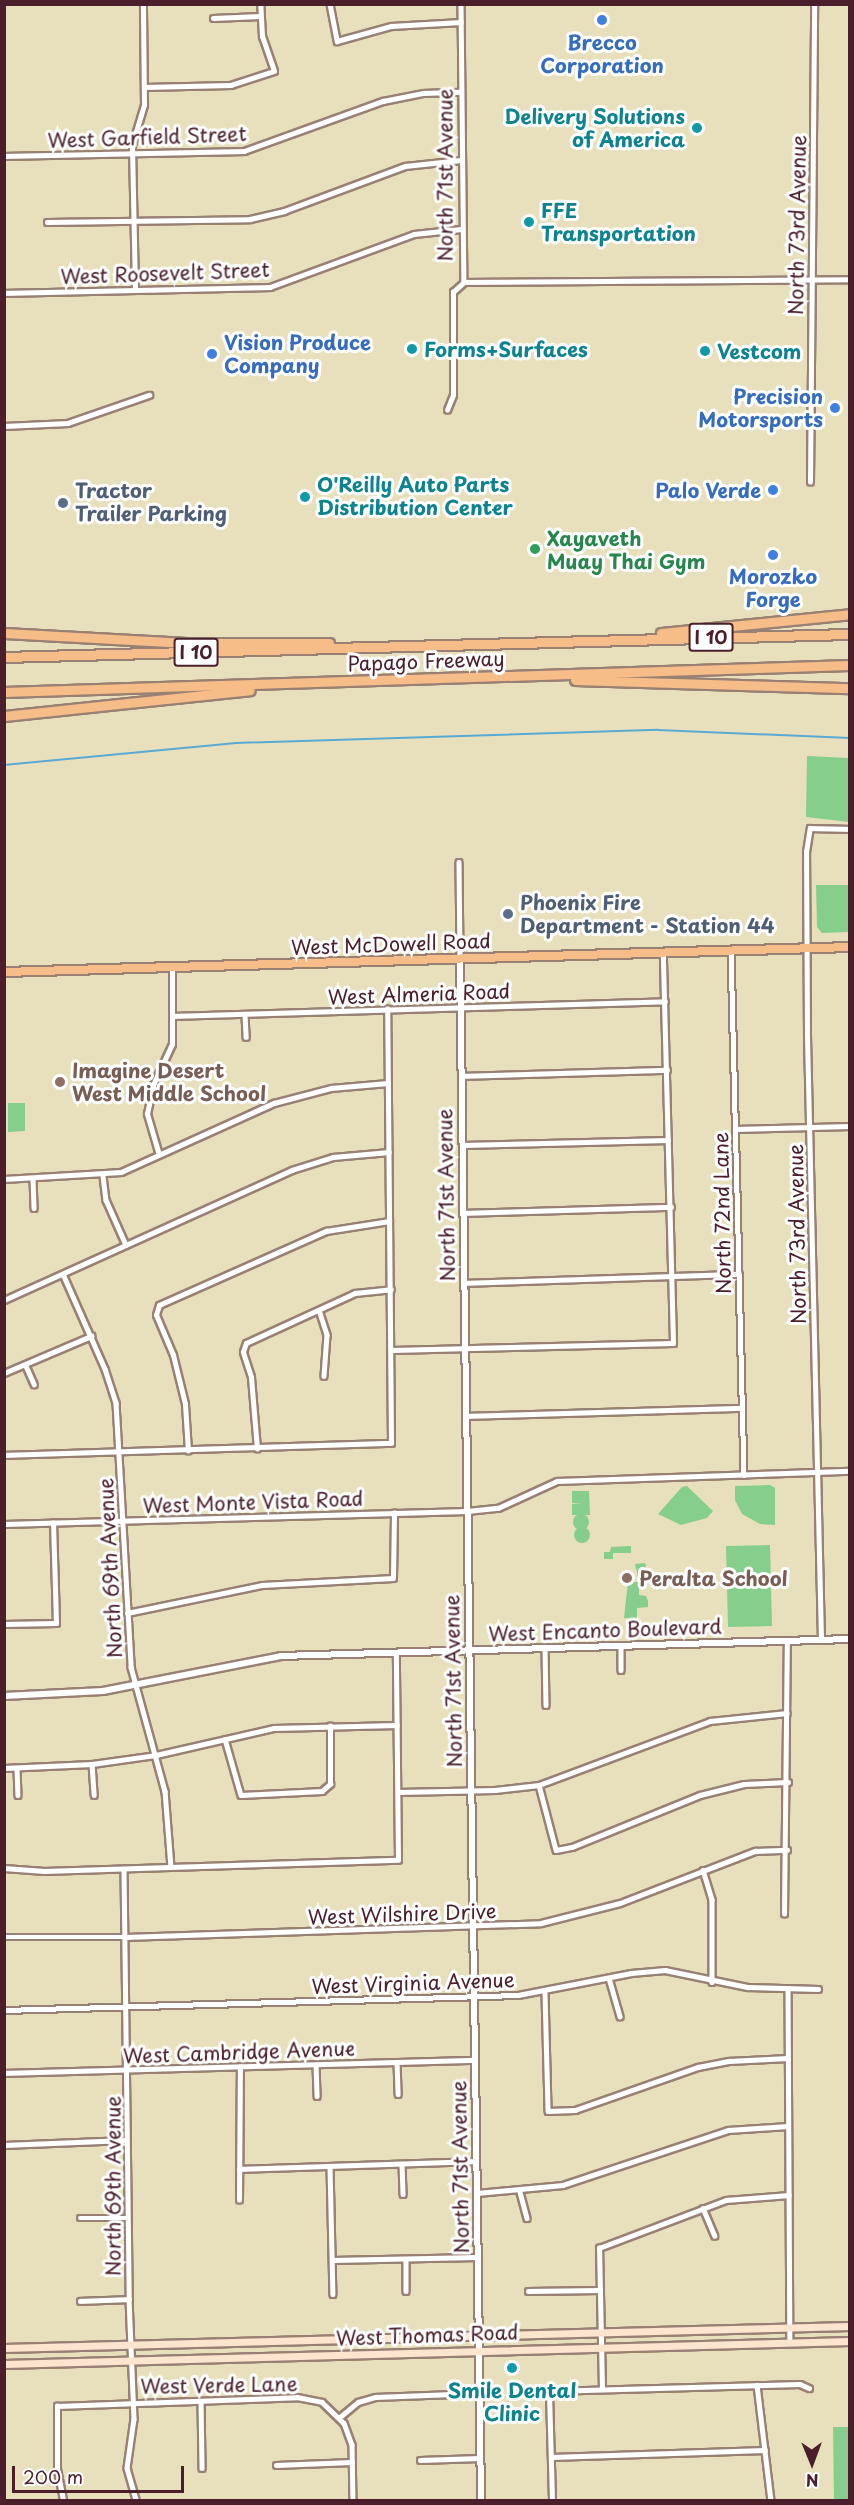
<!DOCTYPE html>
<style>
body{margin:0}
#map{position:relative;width:854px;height:2505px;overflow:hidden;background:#e8e0bc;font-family:"Playpen Sans",sans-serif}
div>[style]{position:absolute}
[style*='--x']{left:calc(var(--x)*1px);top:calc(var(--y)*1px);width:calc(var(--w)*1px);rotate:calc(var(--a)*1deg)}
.green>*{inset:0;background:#85ce8b}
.round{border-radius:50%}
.stream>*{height:1.5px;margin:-0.75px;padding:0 0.75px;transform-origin:0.75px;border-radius:0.75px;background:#58aad3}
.roads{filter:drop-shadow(2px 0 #998074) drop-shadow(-2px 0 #998074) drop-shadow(0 2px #998074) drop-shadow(0 -2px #998074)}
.minor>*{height:4.5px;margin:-2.25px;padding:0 2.25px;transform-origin:2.25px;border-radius:2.25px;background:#fff}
.tertiary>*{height:6px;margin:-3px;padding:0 3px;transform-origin:3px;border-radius:3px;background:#fff}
.secondary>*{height:7px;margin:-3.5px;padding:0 3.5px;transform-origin:3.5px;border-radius:3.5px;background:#fce5cf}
.primary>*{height:8px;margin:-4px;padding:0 4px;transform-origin:4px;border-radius:4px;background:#f7bd88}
.motorway>*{height:9px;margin:-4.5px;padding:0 4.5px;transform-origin:4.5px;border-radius:4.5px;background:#f7bd88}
.dots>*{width:16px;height:16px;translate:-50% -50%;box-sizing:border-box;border:3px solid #fff;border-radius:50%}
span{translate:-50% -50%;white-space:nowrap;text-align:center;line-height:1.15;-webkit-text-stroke:6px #fff;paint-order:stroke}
.shield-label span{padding:2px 4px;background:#fff;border:2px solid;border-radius:4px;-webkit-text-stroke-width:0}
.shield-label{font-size:18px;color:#4a1f2b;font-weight:700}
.shop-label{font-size:20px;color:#366cbe;font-weight:700}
.left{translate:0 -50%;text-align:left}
.right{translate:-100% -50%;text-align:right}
.culture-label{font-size:20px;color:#0d838f;font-weight:700}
.street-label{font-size:20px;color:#4a1f2b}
.service-label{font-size:20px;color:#4e5e75;font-weight:700}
.leisure-label{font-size:20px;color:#27864d;font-weight:700}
.education-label{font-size:20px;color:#785e54;font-weight:700}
.frame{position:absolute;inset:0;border:6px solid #4a1f2b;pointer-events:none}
.north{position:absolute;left:782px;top:2433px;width:60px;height:60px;-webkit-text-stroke:4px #fff;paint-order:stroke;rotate:179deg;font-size:16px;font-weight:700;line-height:24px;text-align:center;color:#4a1f2b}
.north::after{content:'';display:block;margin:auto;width:21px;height:27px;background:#4a1f2b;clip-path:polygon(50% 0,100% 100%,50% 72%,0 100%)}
.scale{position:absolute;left:12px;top:2466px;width:172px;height:27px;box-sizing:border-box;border:3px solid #4a1f2b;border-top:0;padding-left:8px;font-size:18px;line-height:21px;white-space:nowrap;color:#4a1f2b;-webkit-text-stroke:4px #fff;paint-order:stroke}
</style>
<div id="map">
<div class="green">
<i style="clip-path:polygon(807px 756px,849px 758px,849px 822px,806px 817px)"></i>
<i style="clip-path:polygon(816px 885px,849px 885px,849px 932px,822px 933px,817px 927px)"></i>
<i style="clip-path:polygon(8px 1103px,25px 1103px,25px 1131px,8px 1132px)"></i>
<i style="clip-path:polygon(770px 1485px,775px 1488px,775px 1525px,760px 1524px,742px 1514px,735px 1500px,735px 1486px)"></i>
<i style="clip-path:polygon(687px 1486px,713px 1511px,707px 1518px,681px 1525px,658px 1514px,682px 1487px)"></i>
<i style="clip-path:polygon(572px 1491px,589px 1491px,590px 1515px,572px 1515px,572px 1504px,583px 1503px,572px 1503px)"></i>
<i class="round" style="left:573px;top:1514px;width:16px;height:16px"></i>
<i class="round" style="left:574px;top:1527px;width:16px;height:16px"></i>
<i style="clip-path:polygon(770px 1545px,772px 1626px,728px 1627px,726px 1546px)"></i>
<i style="clip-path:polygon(631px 1546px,631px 1553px,613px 1553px,613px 1559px,604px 1559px,604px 1552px,610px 1552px,611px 1547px)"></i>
<i style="clip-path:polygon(645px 1563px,649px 1580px,639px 1581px,635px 1564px)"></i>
<i style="clip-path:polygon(628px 1582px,639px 1582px,639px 1595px,646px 1596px,648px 1601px,648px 1607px,637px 1608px,637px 1619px,624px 1618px)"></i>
<i style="clip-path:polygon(833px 2427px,849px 2427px,849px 2500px,834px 2500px)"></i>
</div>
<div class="stream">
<i style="--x:4;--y:765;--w:233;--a:-5.4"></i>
<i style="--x:236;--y:743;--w:422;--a:-1.8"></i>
<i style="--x:658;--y:730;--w:192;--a:2.4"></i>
</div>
<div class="roads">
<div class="minor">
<i style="--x:330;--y:4;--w:38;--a:79"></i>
<i style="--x:337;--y:41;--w:56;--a:-15.5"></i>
<i style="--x:391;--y:26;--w:70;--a:-3.3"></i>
<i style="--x:461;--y:4;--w:278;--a:89.4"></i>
<i style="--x:213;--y:18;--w:47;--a:-2.4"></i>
<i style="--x:144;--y:87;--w:87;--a:-1.3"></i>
<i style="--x:231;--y:85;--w:45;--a:-18"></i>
<i style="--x:274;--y:71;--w:36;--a:-109"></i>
<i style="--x:262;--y:37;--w:33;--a:-93"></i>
<i style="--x:4;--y:156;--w:240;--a:-1.2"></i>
<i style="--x:244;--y:151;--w:148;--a:-19.8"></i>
<i style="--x:383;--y:101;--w:41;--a:-11.3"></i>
<i style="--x:423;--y:93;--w:38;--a:-2"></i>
<i style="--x:47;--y:222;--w:203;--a:-0.8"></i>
<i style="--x:250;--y:219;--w:35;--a:-13"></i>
<i style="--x:284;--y:211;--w:129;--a:-20.4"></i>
<i style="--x:405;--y:166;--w:56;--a:-6.1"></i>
<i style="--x:464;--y:282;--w:386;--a:-0.4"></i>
<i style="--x:135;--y:290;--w:145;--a:-91.2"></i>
<i style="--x:132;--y:145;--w:42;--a:-73.3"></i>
<i style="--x:144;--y:105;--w:101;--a:-90.6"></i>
<i style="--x:4;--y:293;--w:266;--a:-1.3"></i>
<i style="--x:270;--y:287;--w:153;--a:-20.2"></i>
<i style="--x:414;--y:234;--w:47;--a:-6.1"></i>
<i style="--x:447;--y:410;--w:16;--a:-68"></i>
<i style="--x:453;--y:395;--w:103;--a:-90"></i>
<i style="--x:453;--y:292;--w:15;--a:-42"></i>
<i style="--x:4;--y:426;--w:64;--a:-2.7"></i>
<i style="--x:68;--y:423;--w:86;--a:-19.1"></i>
<i style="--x:810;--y:482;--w:478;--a:-89.5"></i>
<i style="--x:459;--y:862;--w:96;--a:89.4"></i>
<i style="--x:731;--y:950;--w:525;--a:88.58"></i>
<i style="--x:245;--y:1015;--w:22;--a:87"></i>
<i style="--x:173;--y:1016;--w:492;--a:-1.7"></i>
<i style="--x:461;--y:1076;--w:206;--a:-1.7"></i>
<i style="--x:735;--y:1129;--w:115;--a:-1.5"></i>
<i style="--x:462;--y:1145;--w:206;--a:-1.4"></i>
<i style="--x:159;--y:1155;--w:43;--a:-106.3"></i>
<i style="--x:147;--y:1114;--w:30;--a:-78"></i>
<i style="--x:153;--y:1085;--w:45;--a:-65.1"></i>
<i style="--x:172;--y:1044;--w:78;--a:-90"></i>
<i style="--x:103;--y:1176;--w:24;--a:83"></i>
<i style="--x:106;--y:1200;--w:49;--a:66"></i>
<i style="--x:33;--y:1178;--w:30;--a:88"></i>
<i style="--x:4;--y:1179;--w:117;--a:-3.4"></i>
<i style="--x:121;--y:1172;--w:168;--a:-24.3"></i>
<i style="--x:274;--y:1103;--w:59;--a:-14.7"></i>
<i style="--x:331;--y:1088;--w:57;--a:-5"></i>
<i style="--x:463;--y:1213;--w:208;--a:-1.7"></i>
<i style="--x:63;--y:1274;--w:104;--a:66.1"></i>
<i style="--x:105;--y:1369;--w:36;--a:72"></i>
<i style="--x:116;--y:1403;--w:264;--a:86.7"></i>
<i style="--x:131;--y:1667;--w:129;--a:74.7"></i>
<i style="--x:165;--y:1791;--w:76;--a:85.5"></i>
<i style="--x:464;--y:1283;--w:275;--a:-1.9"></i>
<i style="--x:4;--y:1300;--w:316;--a:-24.3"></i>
<i style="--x:292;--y:1170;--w:43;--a:-17.6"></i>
<i style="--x:333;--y:1157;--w:56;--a:-5.1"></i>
<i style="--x:319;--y:1310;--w:26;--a:72"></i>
<i style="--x:327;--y:1335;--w:41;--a:94.2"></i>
<i style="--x:392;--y:1350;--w:281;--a:-1.4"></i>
<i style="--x:673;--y:1343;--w:391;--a:-91.5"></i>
<i style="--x:26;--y:1366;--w:20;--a:66"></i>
<i style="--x:4;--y:1373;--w:95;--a:-23"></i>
<i style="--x:466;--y:1416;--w:276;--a:-1.7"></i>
<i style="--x:257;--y:1449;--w:72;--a:-94.8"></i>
<i style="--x:251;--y:1377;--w:26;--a:-108"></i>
<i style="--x:243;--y:1352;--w:9;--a:-72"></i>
<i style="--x:246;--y:1343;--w:120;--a:-24.6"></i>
<i style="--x:355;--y:1293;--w:36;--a:-6"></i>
<i style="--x:188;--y:1451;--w:47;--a:-93.7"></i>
<i style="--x:185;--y:1404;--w:50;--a:-103.8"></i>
<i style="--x:173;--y:1355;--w:43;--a:-113"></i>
<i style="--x:156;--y:1315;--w:10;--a:-73"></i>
<i style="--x:159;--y:1305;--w:183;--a:-23.9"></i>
<i style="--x:326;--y:1231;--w:64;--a:-9"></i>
<i style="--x:4;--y:1455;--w:387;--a:-1.8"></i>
<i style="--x:391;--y:1443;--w:434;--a:-90.5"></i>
<i style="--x:4;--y:1524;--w:463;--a:-1.6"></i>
<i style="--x:467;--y:1511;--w:31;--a:-6"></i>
<i style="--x:498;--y:1508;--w:65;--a:-24.6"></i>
<i style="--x:557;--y:1481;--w:293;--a:-2"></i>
<i style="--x:127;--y:1613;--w:138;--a:-11.7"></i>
<i style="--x:262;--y:1585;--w:131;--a:-3.1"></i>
<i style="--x:393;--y:1578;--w:65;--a:-89.1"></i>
<i style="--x:4;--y:1624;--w:52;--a:-1.1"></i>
<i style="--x:56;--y:1623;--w:100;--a:-91.7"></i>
<i style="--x:821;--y:1640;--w:605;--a:-91.33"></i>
<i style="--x:807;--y:1035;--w:183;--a:-90.3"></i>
<i style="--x:806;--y:852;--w:24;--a:-81"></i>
<i style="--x:810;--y:828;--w:40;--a:1.4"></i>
<i style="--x:621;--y:1646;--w:24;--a:90"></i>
<i style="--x:545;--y:1648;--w:57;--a:89"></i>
<i style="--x:225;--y:1739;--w:58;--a:74.1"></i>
<i style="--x:241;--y:1795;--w:81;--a:-2.8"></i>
<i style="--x:322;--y:1791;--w:11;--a:-41"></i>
<i style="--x:330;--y:1784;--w:58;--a:-90"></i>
<i style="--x:92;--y:1764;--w:31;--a:86"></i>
<i style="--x:4;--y:1768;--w:88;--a:-2.6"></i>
<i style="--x:92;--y:1764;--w:65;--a:-8"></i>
<i style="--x:156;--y:1755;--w:121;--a:-12.9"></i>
<i style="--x:274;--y:1728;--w:123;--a:-1.4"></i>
<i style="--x:17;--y:1768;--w:27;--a:88"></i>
<i style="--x:539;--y:1785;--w:67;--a:75.3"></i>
<i style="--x:556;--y:1850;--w:16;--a:-11"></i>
<i style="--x:572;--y:1847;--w:138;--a:-22.1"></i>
<i style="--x:700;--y:1795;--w:45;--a:-14"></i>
<i style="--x:744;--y:1784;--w:44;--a:-2.6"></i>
<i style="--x:398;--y:1792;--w:97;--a:-1.2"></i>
<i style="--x:495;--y:1790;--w:44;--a:-6.5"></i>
<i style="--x:539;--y:1785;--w:183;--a:-20.5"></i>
<i style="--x:710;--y:1721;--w:77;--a:-5.9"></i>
<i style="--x:4;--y:1868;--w:40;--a:4.3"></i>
<i style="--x:44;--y:1871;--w:354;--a:-1.8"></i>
<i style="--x:398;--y:1860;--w:207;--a:-90.6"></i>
<i style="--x:124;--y:1869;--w:430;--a:89.3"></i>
<i style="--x:129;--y:2299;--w:120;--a:87.6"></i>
<i style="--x:134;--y:2419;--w:49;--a:98.1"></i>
<i style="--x:127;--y:2468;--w:33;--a:74"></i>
<i style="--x:703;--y:1870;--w:31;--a:73"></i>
<i style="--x:712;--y:1900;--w:82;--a:90"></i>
<i style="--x:784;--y:1914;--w:273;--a:-89.4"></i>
<i style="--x:4;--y:1937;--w:121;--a:0"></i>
<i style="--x:125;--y:1937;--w:416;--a:-1.9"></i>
<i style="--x:541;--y:1923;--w:81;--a:-14.2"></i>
<i style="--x:620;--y:1903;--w:145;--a:-21.1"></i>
<i style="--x:755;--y:1851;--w:32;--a:-2"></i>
<i style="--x:609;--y:1978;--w:40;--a:74"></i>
<i style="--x:788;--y:1988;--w:354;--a:89.7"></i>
<i style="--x:545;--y:1993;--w:118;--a:88.5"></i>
<i style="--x:548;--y:2111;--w:27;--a:-2"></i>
<i style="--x:575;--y:2110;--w:130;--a:-19.3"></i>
<i style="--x:698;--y:2067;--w:32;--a:-11"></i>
<i style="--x:729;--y:2061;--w:59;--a:-2.9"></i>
<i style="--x:4;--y:2010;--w:514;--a:-1.67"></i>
<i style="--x:518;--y:1995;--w:115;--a:-11"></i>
<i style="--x:631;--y:1973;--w:34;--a:-5"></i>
<i style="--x:665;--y:1970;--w:85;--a:11.6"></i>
<i style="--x:748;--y:1987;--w:70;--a:1.6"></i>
<i style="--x:397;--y:2062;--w:32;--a:88"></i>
<i style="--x:316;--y:2065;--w:31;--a:88"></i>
<i style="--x:4;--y:2073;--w:471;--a:-1.6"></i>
<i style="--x:4;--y:2145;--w:122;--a:-2.3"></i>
<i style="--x:402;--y:2164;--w:30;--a:88"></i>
<i style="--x:330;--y:2166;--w:128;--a:88.7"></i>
<i style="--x:239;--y:2169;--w:237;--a:-1.9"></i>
<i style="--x:520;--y:2192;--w:27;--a:75"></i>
<i style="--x:477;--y:2193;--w:86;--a:-5.3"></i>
<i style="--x:563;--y:2185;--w:174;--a:-18.4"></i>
<i style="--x:728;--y:2130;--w:60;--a:-3.8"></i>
<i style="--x:239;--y:2200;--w:133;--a:-89.6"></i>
<i style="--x:703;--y:2208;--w:30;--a:67"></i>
<i style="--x:80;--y:2218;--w:47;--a:0"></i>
<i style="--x:406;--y:2259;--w:32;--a:90"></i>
<i style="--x:332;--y:2260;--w:145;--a:-1.2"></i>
<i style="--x:528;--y:2291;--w:72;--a:-0.8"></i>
<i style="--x:80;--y:2301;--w:49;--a:-2.3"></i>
<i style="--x:757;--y:2385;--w:116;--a:83.1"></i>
<i style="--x:602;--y:2389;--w:141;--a:-91.2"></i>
<i style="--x:599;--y:2248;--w:136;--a:-20.7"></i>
<i style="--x:726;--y:2200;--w:63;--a:-4.5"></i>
<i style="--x:201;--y:2401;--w:67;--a:89.1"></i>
<i style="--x:340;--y:2417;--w:23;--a:-40"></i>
<i style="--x:358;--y:2402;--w:18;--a:-16"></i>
<i style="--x:375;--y:2397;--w:104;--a:-2.2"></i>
<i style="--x:551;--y:2457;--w:214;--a:-1.9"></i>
<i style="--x:420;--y:2460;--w:60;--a:-1.9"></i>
<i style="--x:276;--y:2465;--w:76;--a:-2.3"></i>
<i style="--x:63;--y:2500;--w:32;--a:-101"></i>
<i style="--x:57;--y:2469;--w:63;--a:-90"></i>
<i style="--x:57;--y:2406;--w:240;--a:-2.1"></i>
<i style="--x:297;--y:2397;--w:25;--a:11"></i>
<i style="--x:322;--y:2402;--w:30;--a:44"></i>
<i style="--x:344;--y:2423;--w:23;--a:70"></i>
<i style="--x:352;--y:2445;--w:55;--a:89"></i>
<i style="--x:552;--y:2500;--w:109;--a:-91.6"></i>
<i style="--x:549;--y:2391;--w:251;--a:-1.6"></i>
<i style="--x:800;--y:2384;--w:10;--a:24"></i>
</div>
<div class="tertiary">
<i style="--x:460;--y:958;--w:1542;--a:89.22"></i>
<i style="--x:4;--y:1696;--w:99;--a:-2.9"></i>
<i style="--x:103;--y:1691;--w:181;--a:-11.1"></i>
<i style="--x:281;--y:1656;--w:569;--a:-1.71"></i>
</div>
<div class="secondary">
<i style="--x:4;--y:2348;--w:846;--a:-1.49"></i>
<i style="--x:4;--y:2364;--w:846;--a:-1.56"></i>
</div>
<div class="primary">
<i style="--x:4;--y:972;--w:846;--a:-1.69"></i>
</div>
<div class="motorway">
<i style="--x:4;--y:633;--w:183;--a:3.1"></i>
<i style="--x:187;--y:643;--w:142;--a:0"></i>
<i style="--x:661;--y:633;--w:190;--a:-5.7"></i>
<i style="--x:4;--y:657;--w:846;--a:-1.56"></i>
<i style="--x:575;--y:680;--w:275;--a:1.7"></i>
<i style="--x:4;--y:692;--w:846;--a:-1.83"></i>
<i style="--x:4;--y:716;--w:247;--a:-6"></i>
</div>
</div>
<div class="dots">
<i style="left:602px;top:20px;background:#3f7fe0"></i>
<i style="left:697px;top:128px;background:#0f9aa8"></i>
<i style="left:529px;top:222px;background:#0f9aa8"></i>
<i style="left:412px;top:349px;background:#0f9aa8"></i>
<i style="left:705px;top:351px;background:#0f9aa8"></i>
<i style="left:212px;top:354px;background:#3f7fe0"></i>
<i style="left:835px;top:408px;background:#3f7fe0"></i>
<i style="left:773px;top:490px;background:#3f7fe0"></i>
<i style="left:305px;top:497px;background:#0f9aa8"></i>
<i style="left:63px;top:503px;background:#5c6f8a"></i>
<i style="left:535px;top:549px;background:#2e9e5b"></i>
<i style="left:773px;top:555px;background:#3f7fe0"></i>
<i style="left:508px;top:914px;background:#5c6f8a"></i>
<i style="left:60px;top:1082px;background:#8d6e63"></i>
<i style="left:627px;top:1578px;background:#8d6e63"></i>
<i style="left:512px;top:2368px;background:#0f9aa8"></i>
</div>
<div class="shield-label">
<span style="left:711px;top:637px">I 10</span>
<span style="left:196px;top:652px">I 10</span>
</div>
<div class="shop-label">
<span style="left:602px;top:54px">Brecco<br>Corporation</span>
<span class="left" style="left:224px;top:354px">Vision Produce<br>Company</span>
<span class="right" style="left:823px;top:408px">Precision<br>Motorsports</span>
<span class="right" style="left:761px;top:490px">Palo Verde</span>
<span style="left:773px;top:588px">Morozko<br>Forge</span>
</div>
<div class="culture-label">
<span class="right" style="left:685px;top:128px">Delivery Solutions<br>of America</span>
<span class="left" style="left:541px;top:222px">FFE<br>Transportation</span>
<span class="left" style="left:424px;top:349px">Forms+Surfaces</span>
<span class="left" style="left:717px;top:351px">Vestcom</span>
<span class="left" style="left:317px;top:496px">O'Reilly Auto Parts<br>Distribution Center</span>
<span style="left:512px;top:2402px">Smile Dental<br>Clinic</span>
</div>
<div class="street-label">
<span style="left:147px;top:137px;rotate:-2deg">West Garfield Street</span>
<span style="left:445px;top:175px;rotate:-90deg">North 71st Avenue</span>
<span style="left:797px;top:225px;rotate:-89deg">North 73rd Avenue</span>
<span style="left:165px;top:273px;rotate:-2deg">West Roosevelt Street</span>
<span style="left:426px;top:661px;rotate:-2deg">Papago Freeway</span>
<span style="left:391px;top:944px;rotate:-2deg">West McDowell Road</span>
<span style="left:419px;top:994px;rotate:-2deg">West Almeria Road</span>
<span style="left:446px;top:1195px;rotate:-91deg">North 71st Avenue</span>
<span style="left:722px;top:1213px;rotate:-91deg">North 72nd Lane</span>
<span style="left:797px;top:1234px;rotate:-91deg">North 73rd Avenue</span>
<span style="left:253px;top:1502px;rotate:-2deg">West Monte Vista Road</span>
<span style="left:110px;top:1568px;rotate:-93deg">North 69th Avenue</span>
<span style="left:605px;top:1630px;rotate:-2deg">West Encanto Boulevard</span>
<span style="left:453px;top:1681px;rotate:-91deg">North 71st Avenue</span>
<span style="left:402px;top:1914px;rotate:-2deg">West Wilshire Drive</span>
<span style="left:413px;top:1983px;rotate:-2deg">West Virginia Avenue</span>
<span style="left:239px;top:2052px;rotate:-2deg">West Cambridge Avenue</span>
<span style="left:460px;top:2167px;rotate:-91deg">North 71st Avenue</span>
<span style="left:113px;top:2186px;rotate:-90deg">North 69th Avenue</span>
<span style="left:427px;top:2335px;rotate:-2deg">West Thomas Road</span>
<span style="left:219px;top:2385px;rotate:-1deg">West Verde Lane</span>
</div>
<div class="service-label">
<span class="left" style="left:75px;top:502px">Tractor<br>Trailer Parking</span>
<span class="left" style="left:520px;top:914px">Phoenix Fire<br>Department - Station 44</span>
</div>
<div class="leisure-label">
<span class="left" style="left:547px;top:550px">Xayaveth<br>Muay Thai Gym</span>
</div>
<div class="education-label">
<span class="left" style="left:72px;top:1082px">Imagine Desert<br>West Middle School</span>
<span class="left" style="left:639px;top:1578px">Peralta School</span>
</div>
<div class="frame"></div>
<div class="north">N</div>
<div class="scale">200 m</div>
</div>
